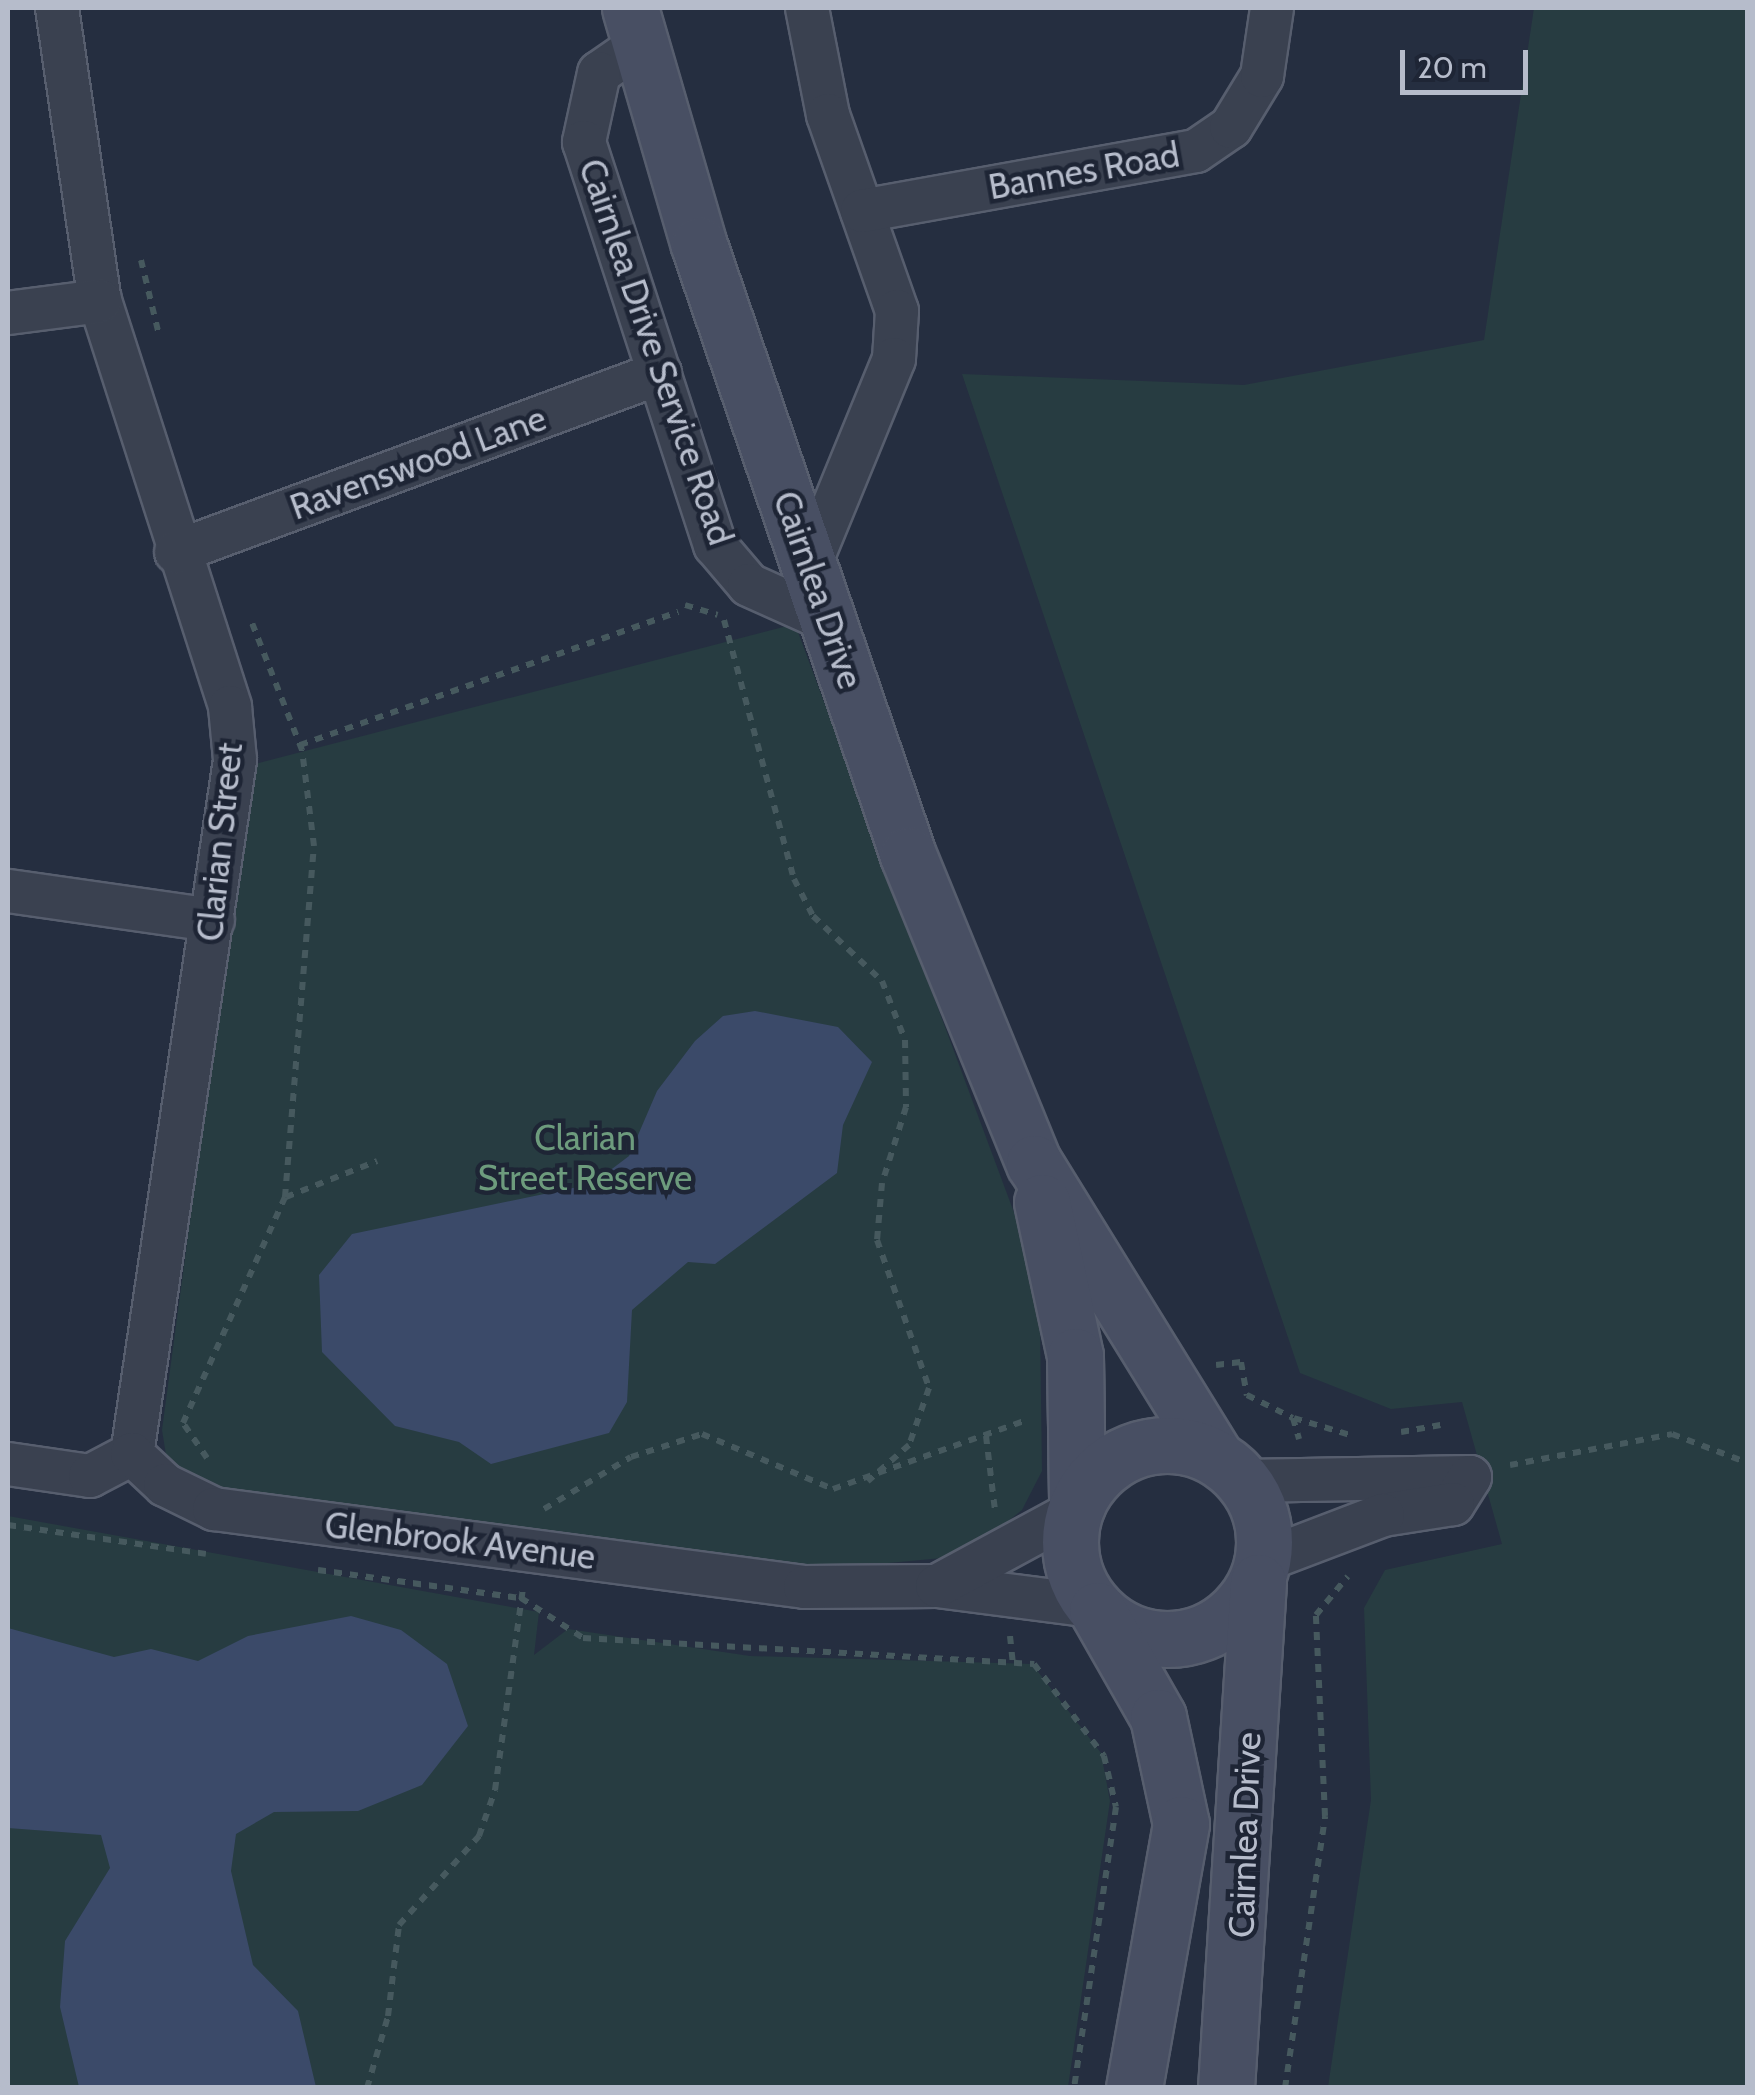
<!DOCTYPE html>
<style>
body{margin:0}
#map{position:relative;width:1755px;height:2095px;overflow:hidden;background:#252e40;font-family:Cabin,sans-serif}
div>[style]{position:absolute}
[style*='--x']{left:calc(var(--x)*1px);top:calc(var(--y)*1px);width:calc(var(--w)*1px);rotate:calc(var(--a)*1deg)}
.green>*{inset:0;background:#273c41}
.water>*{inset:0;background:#3b4a69}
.path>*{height:6px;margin-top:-3px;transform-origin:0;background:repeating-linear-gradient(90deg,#46595e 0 8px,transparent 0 16px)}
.roads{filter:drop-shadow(2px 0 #575e6e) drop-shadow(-2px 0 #575e6e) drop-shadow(0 2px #575e6e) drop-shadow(0 -2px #575e6e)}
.street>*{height:42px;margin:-21px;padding:0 21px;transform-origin:21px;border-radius:21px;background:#3a4150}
.secondary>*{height:55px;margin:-27.5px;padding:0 27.5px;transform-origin:27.5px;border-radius:27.5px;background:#484f63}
.secondary>.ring{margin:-27.5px;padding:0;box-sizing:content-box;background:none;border:55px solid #484f63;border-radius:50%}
span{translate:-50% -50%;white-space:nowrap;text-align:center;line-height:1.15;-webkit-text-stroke:9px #1e2535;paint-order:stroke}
.street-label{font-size:35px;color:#b6bccb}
.park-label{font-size:35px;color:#6d9b7d}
.frame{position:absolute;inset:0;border:10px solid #b6bccb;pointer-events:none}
.scale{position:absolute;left:1400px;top:50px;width:128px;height:45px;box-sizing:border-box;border:5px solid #b6bccb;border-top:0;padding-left:12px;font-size:30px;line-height:35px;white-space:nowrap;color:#b6bccb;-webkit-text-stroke:8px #1e2535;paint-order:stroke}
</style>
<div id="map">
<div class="green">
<i style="clip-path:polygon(1534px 8px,1747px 8px,1747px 2087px,1328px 2087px,1371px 1800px,1364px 1608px,1385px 1570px,1502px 1544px,1462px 1402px,1391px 1409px,1300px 1373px,962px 374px,1244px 385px,1484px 340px)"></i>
<i style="clip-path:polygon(795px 624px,1028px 1250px,1040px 1323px,1042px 1471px,1022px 1510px,964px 1556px,813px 1570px,223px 1491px,188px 1474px,166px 1455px,162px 1430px,251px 765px)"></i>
<i style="clip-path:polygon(8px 1516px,539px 1612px,534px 1655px,568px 1629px,750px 1656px,1032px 1664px,1101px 1753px,1110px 1801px,1068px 2087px,8px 2087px)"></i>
</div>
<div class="water">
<i style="clip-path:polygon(755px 1011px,838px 1027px,872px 1062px,843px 1125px,837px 1173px,715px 1264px,688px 1262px,632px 1310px,627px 1402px,609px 1433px,491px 1464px,459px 1442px,395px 1426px,322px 1352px,319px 1275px,352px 1234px,592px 1184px,629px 1156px,657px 1091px,695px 1041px,723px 1016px)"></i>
<i style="clip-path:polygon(351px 1616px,401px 1630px,447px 1664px,468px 1726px,422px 1785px,358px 1811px,274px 1812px,236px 1834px,231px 1871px,253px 1965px,298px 2011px,316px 2087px,79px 2087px,60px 2007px,65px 1941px,110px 1868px,101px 1835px,8px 1828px,8px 1628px,114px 1657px,151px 1649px,198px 1661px,248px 1636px)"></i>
</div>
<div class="path">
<i style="--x:141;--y:260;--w:77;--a:76.5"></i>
<i style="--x:685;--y:605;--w:34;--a:17"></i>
<i style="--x:724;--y:620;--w:268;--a:74.9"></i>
<i style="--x:794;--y:879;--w:42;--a:62.8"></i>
<i style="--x:813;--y:916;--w:95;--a:43.3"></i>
<i style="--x:882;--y:981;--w:63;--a:68.7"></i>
<i style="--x:905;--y:1040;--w:67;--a:89.1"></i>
<i style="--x:906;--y:1107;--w:80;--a:107.5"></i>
<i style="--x:882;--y:1183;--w:57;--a:95"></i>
<i style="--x:877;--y:1240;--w:157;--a:70.6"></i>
<i style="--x:929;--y:1388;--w:60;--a:109.3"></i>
<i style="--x:909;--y:1445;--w:55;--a:138.7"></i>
<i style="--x:300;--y:745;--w:401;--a:-19.4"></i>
<i style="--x:286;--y:1197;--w:98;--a:-21.6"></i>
<i style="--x:1216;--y:1365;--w:25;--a:-7"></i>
<i style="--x:1241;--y:1362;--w:34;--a:80"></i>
<i style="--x:1247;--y:1395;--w:51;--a:26.6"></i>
<i style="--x:1293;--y:1418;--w:22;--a:74"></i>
<i style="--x:1294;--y:1418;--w:59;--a:16.9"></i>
<i style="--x:1401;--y:1432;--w:40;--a:-10"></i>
<i style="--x:986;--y:1436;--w:75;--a:83.1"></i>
<i style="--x:207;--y:1458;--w:42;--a:-124.4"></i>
<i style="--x:183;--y:1423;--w:248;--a:-65.7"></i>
<i style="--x:285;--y:1197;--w:352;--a:-85.3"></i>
<i style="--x:314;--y:846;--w:97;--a:-97.1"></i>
<i style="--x:302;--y:750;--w:136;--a:-111.5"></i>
<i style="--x:1510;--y:1465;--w:165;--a:-10.8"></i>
<i style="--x:1672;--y:1434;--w:81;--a:20.9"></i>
<i style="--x:544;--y:1509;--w:101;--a:-30.9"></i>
<i style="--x:631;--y:1457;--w:75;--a:-17.9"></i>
<i style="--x:702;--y:1434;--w:142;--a:22.8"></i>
<i style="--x:833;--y:1489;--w:206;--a:-19.6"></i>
<i style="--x:8;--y:1525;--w:200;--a:8.3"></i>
<i style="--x:318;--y:1570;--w:205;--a:7.9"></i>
<i style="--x:521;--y:1598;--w:74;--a:32.8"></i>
<i style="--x:583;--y:1638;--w:452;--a:3.3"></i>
<i style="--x:1034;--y:1664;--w:116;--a:52.7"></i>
<i style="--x:1104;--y:1756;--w:52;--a:76.8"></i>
<i style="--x:1116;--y:1807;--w:284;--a:98.5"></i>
<i style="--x:1010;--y:1636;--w:29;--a:84"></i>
<i style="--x:367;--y:2088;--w:75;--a:-73.7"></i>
<i style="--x:388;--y:2016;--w:92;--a:-83.1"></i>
<i style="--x:399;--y:1925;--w:120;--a:-48"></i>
<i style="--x:479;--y:1836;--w:49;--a:-70.8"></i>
<i style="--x:495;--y:1790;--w:204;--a:-82.1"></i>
<i style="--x:1285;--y:2088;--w:275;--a:-81.6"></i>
<i style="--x:1325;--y:1816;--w:201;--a:-92.6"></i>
<i style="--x:1316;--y:1615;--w:50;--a:-50.6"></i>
</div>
<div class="roads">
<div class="street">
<i style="--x:57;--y:8;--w:296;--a:81.7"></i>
<i style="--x:100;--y:301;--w:426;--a:72.2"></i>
<i style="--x:230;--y:707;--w:53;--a:84.6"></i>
<i style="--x:235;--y:760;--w:702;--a:98.44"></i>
<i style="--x:807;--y:8;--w:109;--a:78.9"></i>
<i style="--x:828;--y:115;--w:208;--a:70.6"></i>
<i style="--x:897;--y:311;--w:48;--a:93.6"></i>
<i style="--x:894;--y:359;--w:222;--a:112.3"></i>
<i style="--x:638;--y:46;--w:47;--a:145.3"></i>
<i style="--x:599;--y:73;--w:71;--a:102.3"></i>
<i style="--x:584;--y:142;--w:424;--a:72"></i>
<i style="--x:715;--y:545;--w:52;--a:49.6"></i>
<i style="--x:749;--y:585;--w:88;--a:24.2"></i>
<i style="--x:862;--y:211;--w:339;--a:-10.2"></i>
<i style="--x:1196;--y:151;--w:42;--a:-34.4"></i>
<i style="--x:1231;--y:127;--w:60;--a:-58.7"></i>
<i style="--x:1262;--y:76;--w:69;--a:-81.6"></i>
<i style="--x:8;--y:313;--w:93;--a:-7.4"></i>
<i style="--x:176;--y:552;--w:516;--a:-20.3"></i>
<i style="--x:8;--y:891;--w:207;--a:8.1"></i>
<i style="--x:8;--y:1464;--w:83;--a:8.3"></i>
<i style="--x:90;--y:1476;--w:47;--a:-27.6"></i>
<i style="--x:132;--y:1454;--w:45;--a:43.2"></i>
<i style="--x:165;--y:1485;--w:55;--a:26.1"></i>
<i style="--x:214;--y:1509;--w:596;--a:7.52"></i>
<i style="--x:805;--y:1587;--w:132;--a:-0.4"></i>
<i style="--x:937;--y:1586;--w:158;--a:7.3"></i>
<i style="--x:1245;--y:1481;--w:225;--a:-1"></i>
<i style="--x:1470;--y:1477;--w:32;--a:122"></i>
<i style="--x:1453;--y:1504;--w:71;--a:171.1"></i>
<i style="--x:1383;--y:1515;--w:129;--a:159.2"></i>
<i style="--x:937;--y:1586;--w:156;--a:-28.4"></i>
</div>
<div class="secondary">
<i style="--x:630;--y:8;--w:247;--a:73.8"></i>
<i style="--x:699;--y:245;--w:645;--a:71.09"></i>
<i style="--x:908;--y:855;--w:333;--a:67.8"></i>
<i style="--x:1034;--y:1163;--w:343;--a:58.3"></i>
<i style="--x:1042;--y:1202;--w:157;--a:77.9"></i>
<i style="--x:1075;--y:1356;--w:149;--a:89.2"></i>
<i class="ring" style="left:1070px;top:1445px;width:139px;height:139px"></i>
<i style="--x:1097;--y:1610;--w:123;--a:60.3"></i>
<i style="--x:1158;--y:1717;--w:109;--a:77.9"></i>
<i style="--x:1181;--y:1824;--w:268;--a:100.1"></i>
<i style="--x:1226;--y:2088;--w:507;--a:-86.38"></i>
</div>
</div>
<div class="street-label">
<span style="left:1084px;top:171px;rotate:-10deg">Bannes Road</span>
<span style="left:656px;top:352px;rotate:71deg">Cairnlea Drive Service Road</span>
<span style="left:418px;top:463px;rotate:-20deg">Ravenswood Lane</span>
<span style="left:818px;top:590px;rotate:71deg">Cairnlea Drive</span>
<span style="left:220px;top:842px;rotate:-84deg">Clarian Street</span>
<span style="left:460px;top:1541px;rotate:7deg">Glenbrook Avenue</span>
<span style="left:1245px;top:1835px;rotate:-88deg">Cairnlea Drive</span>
</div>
<div class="park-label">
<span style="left:585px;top:1158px">Clarian<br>Street Reserve</span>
</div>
<div class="frame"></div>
<div class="scale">20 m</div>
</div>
